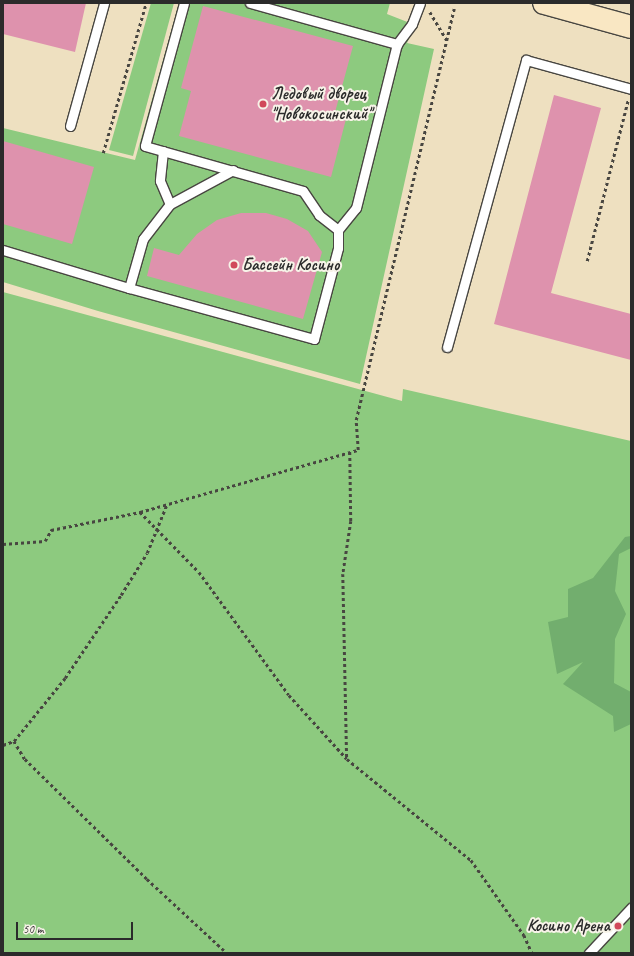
<!DOCTYPE html>
<meta charset="utf-8">
<style>
body{margin:0}
#map{position:relative;width:634px;height:956px;overflow:hidden;background:#eee0c0;font-family:Caveat,sans-serif}
div>[style]{position:absolute}
[style*='--x']{left:calc(var(--x)*1px);top:calc(var(--y)*1px);width:calc(var(--w)*1px);rotate:calc(var(--a)*1deg)}
.green>*{inset:0;background:#8dca7f}
.forest>*{inset:0;background:#72ae6e}
.building>*{inset:0;background:#de92ad}
.path>*{height:2.5px;margin-top:-1.25px;transform-origin:0;background:repeating-linear-gradient(90deg,#484641 0 3px,transparent 0 6px)}
.roads{filter:drop-shadow(1px 0 #484641) drop-shadow(-1px 0 #484641) drop-shadow(0 1px #484641) drop-shadow(0 -1px #484641)}
.lane>*{height:9px;margin:-4.5px;padding:0 4.5px;transform-origin:4.5px;border-radius:4.5px;background:#fff}
.secondary>*{height:22px;margin:-11px;padding:0 11px;transform-origin:11px;border-radius:11px;background:#f9e7c3}
.dots>*{width:11px;height:11px;translate:-50% -50%;box-sizing:border-box;border:2px solid #f7f3e8;border-radius:50%}
span{translate:-50% -50%;white-space:nowrap;text-align:center;line-height:1.15;-webkit-text-stroke:4px #f7f3e8;paint-order:stroke}
.poi-label{font-size:17px;color:#2b2b2b;font-weight:700}
.left{translate:0 -50%;text-align:left}
.right{translate:-100% -50%;text-align:right}
.frame{position:absolute;inset:0;border:4px solid #2b2b2b;pointer-events:none}
.scale{position:absolute;left:16px;top:922px;width:117px;height:18px;box-sizing:border-box;border:2px solid #2b2b2b;border-top:0;padding-left:5px;font-size:12px;line-height:14px;white-space:nowrap;color:#2b2b2b;-webkit-text-stroke:3px #f7f3e8;paint-order:stroke}
</style>
<div id="map">
<div class="green">
<i style="clip-path:polygon(151px 3px,174px 3px,133px 156px,109px 150px)"></i>
<i style="clip-path:polygon(179px 3px,390px 3px,387px 14px,415px 25px,407px 43px,434px 49px,360px 384px,98px 311px,3px 282px,3px 128px,135px 160px)"></i>
<i style="clip-path:polygon(3px 292px,402px 401px,403px 389px,631px 441px,631px 953px,3px 953px)"></i>
</div>
<div class="forest">
<i style="clip-path:polygon(631px 536px,631px 548px,619px 554px,615px 591px,626px 614px,615px 639px,614px 683px,631px 692px,631px 724px,614px 732px,613px 716px,563px 684px,583px 662px,557px 674px,548px 622px,568px 617px,568px 589px,593px 578px,625px 537px)"></i>
</div>
<div class="building">
<i style="clip-path:polygon(3px 3px,86px 3px,75px 52px,3px 34px)"></i>
<i style="clip-path:polygon(203px 6px,353px 46px,334px 116px,346px 119px,331px 177px,179px 136px,191px 91px,181px 88px)"></i>
<i style="clip-path:polygon(554px 95px,601px 108px,551px 293px,631px 314px,631px 360px,494px 324px)"></i>
<i style="clip-path:polygon(3px 141px,94px 167px,72px 244px,3px 224px)"></i>
<i style="clip-path:polygon(241px 213px,266px 213px,287px 219px,308px 231px,322px 252px,303px 319px,147px 276px,154px 248px,179px 255px,197px 234px,217px 220px)"></i>
</div>
<div class="path">
<i style="--x:430;--y:12;--w:33;--a:59"></i>
<i style="--x:103;--y:153;--w:156;--a:-74"></i>
<i style="--x:587;--y:261;--w:166;--a:-75.7"></i>
<i style="--x:350;--y:452;--w:69;--a:89.2"></i>
<i style="--x:351;--y:521;--w:54;--a:98.6"></i>
<i style="--x:343;--y:574;--w:185;--a:88.8"></i>
<i style="--x:347;--y:759;--w:160;--a:39.2"></i>
<i style="--x:471;--y:860;--w:92;--a:54.8"></i>
<i style="--x:524;--y:935;--w:20;--a:66"></i>
<i style="--x:140;--y:512;--w:84;--a:45.5"></i>
<i style="--x:199;--y:572;--w:152;--a:53.8"></i>
<i style="--x:289;--y:695;--w:86;--a:47.8"></i>
<i style="--x:3;--y:544;--w:42;--a:-4.1"></i>
<i style="--x:45;--y:541;--w:13;--a:-61"></i>
<i style="--x:51;--y:530;--w:91;--a:-11.4"></i>
<i style="--x:140;--y:512;--w:227;--a:-15.9"></i>
<i style="--x:358;--y:450;--w:30;--a:-94"></i>
<i style="--x:356;--y:420;--w:423;--a:-76.6"></i>
<i style="--x:14;--y:741;--w:81;--a:-51"></i>
<i style="--x:65;--y:678;--w:100;--a:-56"></i>
<i style="--x:121;--y:595;--w:49;--a:-58.2"></i>
<i style="--x:147;--y:553;--w:53;--a:-67.8"></i>
<i style="--x:3;--y:745;--w:12;--a:-20"></i>
<i style="--x:14;--y:741;--w:21;--a:59"></i>
<i style="--x:25;--y:759;--w:171;--a:44.5"></i>
<i style="--x:147;--y:879;--w:109;--a:42.8"></i>
</div>
<div class="roads">
<div class="lane">
<i style="--x:184;--y:3;--w:148;--a:105.3"></i>
<i style="--x:145;--y:146;--w:164;--a:15.9"></i>
<i style="--x:303;--y:191;--w:29;--a:56"></i>
<i style="--x:319;--y:215;--w:24;--a:38"></i>
<i style="--x:250;--y:3;--w:153;--a:15.6"></i>
<i style="--x:70;--y:126;--w:128;--a:-74.5"></i>
<i style="--x:163;--y:151;--w:30;--a:96"></i>
<i style="--x:160;--y:181;--w:25;--a:67"></i>
<i style="--x:233;--y:170;--w:72;--a:151.6"></i>
<i style="--x:170;--y:204;--w:44;--a:127.6"></i>
<i style="--x:143;--y:239;--w:51;--a:105.9"></i>
<i style="--x:129;--y:288;--w:192;--a:15.4"></i>
<i style="--x:314;--y:339;--w:94;--a:-75.2"></i>
<i style="--x:338;--y:248;--w:18;--a:-90"></i>
<i style="--x:338;--y:230;--w:28;--a:-51"></i>
<i style="--x:356;--y:208;--w:169;--a:-76"></i>
<i style="--x:397;--y:44;--w:25;--a:-53"></i>
<i style="--x:412;--y:24;--w:22;--a:-69"></i>
<i style="--x:3;--y:250;--w:132;--a:16.8"></i>
<i style="--x:447;--y:347;--w:298;--a:-74.6"></i>
<i style="--x:526;--y:60;--w:109;--a:15.4"></i>
<i style="--x:589;--y:953;--w:62;--a:-47"></i>
</div>
<div class="secondary">
<i style="--x:544;--y:3;--w:90;--a:15.4"></i>
</div>
</div>
<div class="dots">
<i style="left:263px;top:104px;background:#d1495b"></i>
<i style="left:234px;top:265px;background:#d1495b"></i>
<i style="left:618px;top:926px;background:#d1495b"></i>
</div>
<div class="poi-label">
<span class="left" style="left:271px;top:104px">Ледовый дворец<br>"Новокосинский"</span>
<span class="left" style="left:242px;top:265px">Бассейн Косино</span>
<span class="right" style="left:610px;top:926px">Косино Арена</span>
</div>
<div class="frame"></div>
<div class="scale">50 m</div>
</div>
